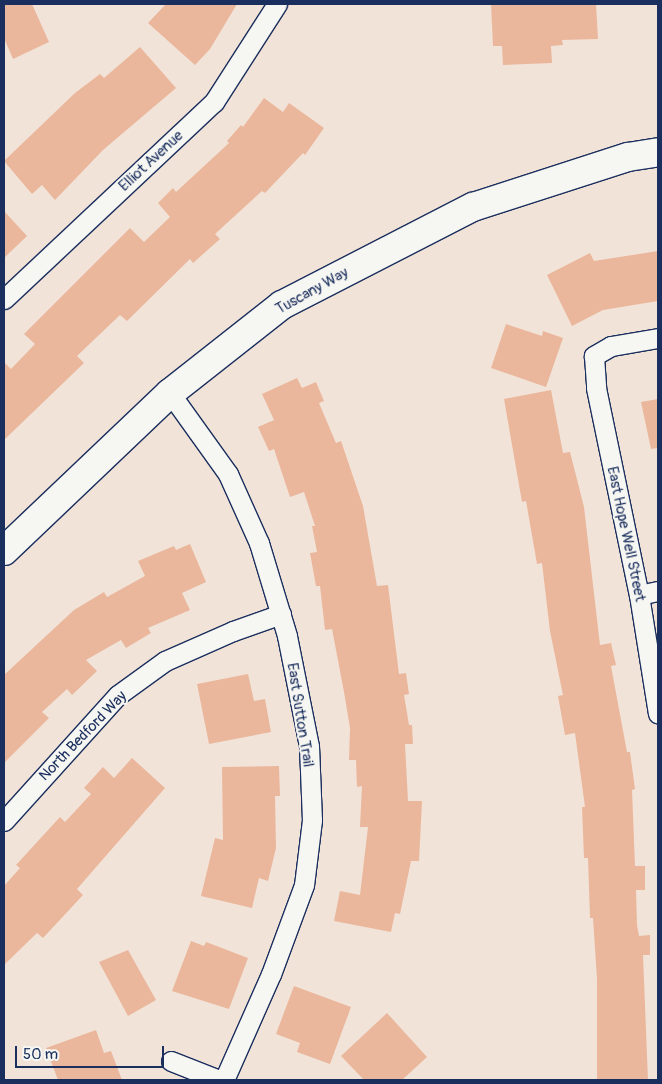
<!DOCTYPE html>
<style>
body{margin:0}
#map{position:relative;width:662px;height:1084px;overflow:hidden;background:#f2e3d8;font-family:Pangolin,sans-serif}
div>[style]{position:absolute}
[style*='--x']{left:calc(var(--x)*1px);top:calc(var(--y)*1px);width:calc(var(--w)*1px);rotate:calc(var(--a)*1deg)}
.building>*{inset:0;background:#eab79c}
.roads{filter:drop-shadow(1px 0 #1b2f5e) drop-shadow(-1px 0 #1b2f5e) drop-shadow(0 1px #1b2f5e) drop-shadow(0 -1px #1b2f5e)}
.street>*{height:19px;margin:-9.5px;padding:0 9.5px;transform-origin:9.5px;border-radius:9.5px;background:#f6f6f2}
.secondary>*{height:28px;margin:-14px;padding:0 14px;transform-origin:14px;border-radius:14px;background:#f6f6f2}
span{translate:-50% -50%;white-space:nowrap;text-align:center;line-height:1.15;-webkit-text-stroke:4px #f6f6f2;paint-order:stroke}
.street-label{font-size:15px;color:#1b2f5e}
.frame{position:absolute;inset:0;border:5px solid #1b2f5e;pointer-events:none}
.scale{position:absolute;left:15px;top:1046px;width:149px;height:22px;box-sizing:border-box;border:2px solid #1b2f5e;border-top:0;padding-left:6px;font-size:15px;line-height:18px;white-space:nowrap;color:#1b2f5e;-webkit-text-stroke:4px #f6f6f2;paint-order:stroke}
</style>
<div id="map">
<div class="building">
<i style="clip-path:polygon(4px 4px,32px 4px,49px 42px,13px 59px,4px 38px)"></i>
<i style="clip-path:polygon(166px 4px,237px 4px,210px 49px,195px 65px,148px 23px)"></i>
<i style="clip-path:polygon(491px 4px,596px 4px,598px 39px,562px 40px,563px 45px,551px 46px,552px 63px,503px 65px,502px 46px,493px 46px)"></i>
<i style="clip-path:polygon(140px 47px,176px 88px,103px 150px,55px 200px,42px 185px,32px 194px,4px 161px,75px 93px,100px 74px,104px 78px)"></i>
<i style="clip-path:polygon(264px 98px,283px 112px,289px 103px,324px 128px,305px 155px,303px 153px,265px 193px,262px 191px,215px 234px,220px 239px,193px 263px,190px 259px,127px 321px,120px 315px,77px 356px,84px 363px,4px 440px,4px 362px,11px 369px,35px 344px,24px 334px,130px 228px,144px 242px,170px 217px,158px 203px,173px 188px,176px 192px,229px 143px,227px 141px,241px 125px,243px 127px)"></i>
<i style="clip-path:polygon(4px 211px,27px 236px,4px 258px)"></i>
<i style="clip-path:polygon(658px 251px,658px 301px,603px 310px,572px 326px,547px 275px,590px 253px,594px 261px)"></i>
<i style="clip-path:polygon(506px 324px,542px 336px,543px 331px,563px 338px,546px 387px,491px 368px)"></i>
<i style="clip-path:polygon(297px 378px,302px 388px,316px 382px,324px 401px,319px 403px,336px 443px,341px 441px,363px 506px,377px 586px,388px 585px,399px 674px,406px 673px,409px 694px,404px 695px,409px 725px,412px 725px,413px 744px,405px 744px,408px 801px,422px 801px,419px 861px,411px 861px,400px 914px,395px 913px,391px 932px,334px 921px,340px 891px,360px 895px,368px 827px,360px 827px,362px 786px,357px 787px,356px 760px,349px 760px,350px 728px,344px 692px,332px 629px,325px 630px,320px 586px,316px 586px,310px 553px,317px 552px,312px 526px,315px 526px,304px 492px,290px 497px,274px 449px,269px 451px,258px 427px,274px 420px,262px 394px)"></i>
<i style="clip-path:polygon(551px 390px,563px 453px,570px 452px,584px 507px,600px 645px,611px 643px,616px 665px,611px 666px,627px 752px,630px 752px,635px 789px,632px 790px,635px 866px,645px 866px,645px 890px,636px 890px,637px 925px,639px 936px,650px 935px,650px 955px,643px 955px,648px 1080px,597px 1080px,597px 979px,593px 918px,590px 918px,588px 858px,584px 858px,582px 807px,585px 807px,575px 733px,565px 735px,558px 696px,563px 695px,550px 631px,542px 563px,537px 564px,526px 501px,522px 502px,504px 399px)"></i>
<i style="clip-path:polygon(658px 399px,658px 448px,651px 449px,641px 402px)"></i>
<i style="clip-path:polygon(190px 544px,206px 582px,182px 593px,190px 610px,148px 628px,151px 633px,126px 648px,121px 640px,86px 660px,97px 671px,72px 695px,67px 689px,42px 712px,49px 718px,4px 763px,4px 675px,74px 610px,104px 592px,107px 597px,145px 576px,138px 561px,174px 546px,176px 550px)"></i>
<i style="clip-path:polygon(248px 674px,254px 701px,265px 699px,271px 732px,209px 744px,197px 684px)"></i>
<i style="clip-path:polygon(132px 758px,165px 788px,77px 889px,83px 895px,43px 938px,37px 933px,4px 965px,4px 886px,20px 868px,16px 865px,60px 817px,65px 822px,91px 794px,84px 788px,103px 767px,114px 778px)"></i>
<i style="clip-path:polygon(279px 766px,280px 796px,275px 796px,276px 848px,268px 881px,259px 878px,252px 908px,201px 896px,215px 838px,223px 840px,222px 767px)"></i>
<i style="clip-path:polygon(191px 941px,204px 946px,206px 942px,248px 958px,229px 1009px,172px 991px)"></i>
<i style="clip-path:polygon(128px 950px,156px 1000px,128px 1016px,99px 962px)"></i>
<i style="clip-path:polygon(294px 986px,351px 1007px,330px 1064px,297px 1052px,300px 1043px,276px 1034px)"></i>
<i style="clip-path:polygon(387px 1013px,427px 1057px,402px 1080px,364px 1080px,341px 1056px)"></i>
<i style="clip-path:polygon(96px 1030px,104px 1053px,111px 1051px,122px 1080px,58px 1080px,46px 1048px)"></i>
</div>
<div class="roads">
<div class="street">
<i style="--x:4;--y:299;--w:288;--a:-43.2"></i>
<i style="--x:214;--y:102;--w:117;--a:-57.3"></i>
<i style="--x:658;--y:338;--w:48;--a:170.3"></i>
<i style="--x:611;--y:346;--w:20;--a:150"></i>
<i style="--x:594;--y:356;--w:32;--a:86"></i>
<i style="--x:596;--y:388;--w:211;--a:78.3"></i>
<i style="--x:639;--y:595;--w:120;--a:80.9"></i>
<i style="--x:170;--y:393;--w:100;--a:54.4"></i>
<i style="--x:228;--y:474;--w:76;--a:65.8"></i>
<i style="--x:259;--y:543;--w:97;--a:73.2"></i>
<i style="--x:287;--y:636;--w:112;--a:78.7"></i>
<i style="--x:309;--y:746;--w:74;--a:87.7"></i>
<i style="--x:312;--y:820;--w:65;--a:97"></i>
<i style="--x:304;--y:885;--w:95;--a:110.3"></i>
<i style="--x:271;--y:974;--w:116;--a:113.9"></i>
<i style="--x:639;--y:595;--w:19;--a:-12"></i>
<i style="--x:4;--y:821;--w:170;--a:-47.9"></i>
<i style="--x:118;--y:695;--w:58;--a:-35.9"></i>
<i style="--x:165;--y:661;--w:74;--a:-23.8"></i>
<i style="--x:233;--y:631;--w:51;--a:-19.5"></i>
<i style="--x:171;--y:1061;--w:52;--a:21.6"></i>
</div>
<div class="secondary">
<i style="--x:4;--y:551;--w:229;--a:-43.6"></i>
<i style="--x:170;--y:393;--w:142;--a:-38.2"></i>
<i style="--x:282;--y:305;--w:215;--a:-27.2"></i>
<i style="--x:473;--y:207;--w:163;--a:-17.9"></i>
<i style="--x:628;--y:157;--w:30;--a:-9"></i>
</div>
</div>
<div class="street-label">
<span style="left:151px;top:161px;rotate:-43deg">Elliot Avenue</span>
<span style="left:312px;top:291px;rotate:-29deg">Tuscany Way</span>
<span style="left:626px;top:534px;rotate:78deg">East Hope Well Street</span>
<span style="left:300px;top:715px;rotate:81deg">East Sutton Trail</span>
<span style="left:83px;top:736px;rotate:-46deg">North Bedford Way</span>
</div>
<div class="frame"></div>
<div class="scale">50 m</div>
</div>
